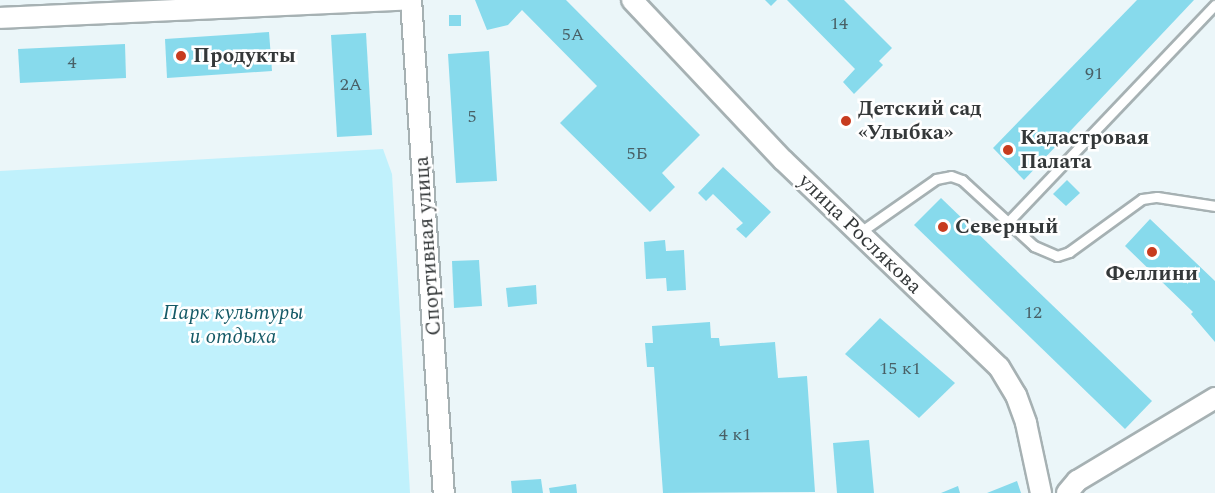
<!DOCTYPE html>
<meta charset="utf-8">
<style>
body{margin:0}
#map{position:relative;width:1215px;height:493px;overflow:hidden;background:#ebf6f9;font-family:Spectral,serif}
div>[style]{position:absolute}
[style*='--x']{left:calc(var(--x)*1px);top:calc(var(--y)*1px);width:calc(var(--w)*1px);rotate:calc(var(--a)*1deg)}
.green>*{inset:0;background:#c0f1fc}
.building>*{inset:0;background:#87daec}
.roads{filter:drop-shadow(2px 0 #a6b1b3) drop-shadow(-2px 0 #a6b1b3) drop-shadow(0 2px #a6b1b3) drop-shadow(0 -2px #a6b1b3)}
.service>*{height:9px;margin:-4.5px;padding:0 4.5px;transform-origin:4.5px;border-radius:4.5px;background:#fff}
.minor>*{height:20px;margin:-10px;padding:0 10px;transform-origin:10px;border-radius:10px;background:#fff}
.dots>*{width:16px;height:16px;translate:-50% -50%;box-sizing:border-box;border:3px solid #fff;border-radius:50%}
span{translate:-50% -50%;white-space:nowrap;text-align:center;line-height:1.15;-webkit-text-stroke:5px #fff;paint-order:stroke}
.number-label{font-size:18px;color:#496066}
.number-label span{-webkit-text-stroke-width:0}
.poi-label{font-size:21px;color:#343839;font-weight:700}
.left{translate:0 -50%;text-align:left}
.street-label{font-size:21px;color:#343839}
.park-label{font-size:21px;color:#155a67;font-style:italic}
</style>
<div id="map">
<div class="green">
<i style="clip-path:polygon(383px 149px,392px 174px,410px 493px,0 493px,0 171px)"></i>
</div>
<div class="building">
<i style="clip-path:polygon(475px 0,566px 0,700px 135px,662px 173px,675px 187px,650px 212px,560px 123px,597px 86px,522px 10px,508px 25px,487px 30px)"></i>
<i style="clip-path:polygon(765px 0,777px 0,771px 6px)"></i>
<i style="clip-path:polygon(787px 0,844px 0,892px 48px,879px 61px,883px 65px,854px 94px,843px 82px,855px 69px)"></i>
<i style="clip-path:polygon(1137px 0,1194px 0,1024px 180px,993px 148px)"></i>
<i style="clip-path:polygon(449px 15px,461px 15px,461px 26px,449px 26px)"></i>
<i style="clip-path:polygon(269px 32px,272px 71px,167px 78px,165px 39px)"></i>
<i style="clip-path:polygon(366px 33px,372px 135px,337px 137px,331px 35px)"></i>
<i style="clip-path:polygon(125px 44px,126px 78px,20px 83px,18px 49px)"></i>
<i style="clip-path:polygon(489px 51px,497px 181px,456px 183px,448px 54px)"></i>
<i style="clip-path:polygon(723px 167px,771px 212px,746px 238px,736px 229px,743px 223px,713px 194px,706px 201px,698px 193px)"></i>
<i style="clip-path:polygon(1067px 180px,1080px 193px,1066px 206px,1053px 194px)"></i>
<i style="clip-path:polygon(941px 198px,1152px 401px,1125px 429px,914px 225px)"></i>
<i style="clip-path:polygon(1150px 219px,1215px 281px,1215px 342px,1191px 314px,1193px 312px,1125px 246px)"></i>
<i style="clip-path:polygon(665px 240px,666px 251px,684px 250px,686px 290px,667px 291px,666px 278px,646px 279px,644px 242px)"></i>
<i style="clip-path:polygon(479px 260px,482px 306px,454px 308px,452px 261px)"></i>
<i style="clip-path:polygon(536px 285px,537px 304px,508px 307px,506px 288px)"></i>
<i style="clip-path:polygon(880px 318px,955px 383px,919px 418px,845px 354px)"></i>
<i style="clip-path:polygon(710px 322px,711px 338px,719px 338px,720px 346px,775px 342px,778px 378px,807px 376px,815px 492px,663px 493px,654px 367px,647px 367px,645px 343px,653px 343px,652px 326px)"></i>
<i style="clip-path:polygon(869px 440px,874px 493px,837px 493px,833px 443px)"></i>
<i style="clip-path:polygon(541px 479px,543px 493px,512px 493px,511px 481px)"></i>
<i style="clip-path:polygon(1017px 481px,1021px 493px,987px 493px)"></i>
<i style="clip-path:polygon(576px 484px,577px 493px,550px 493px,549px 488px)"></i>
<i style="clip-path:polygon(958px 486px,960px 493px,941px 493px)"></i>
</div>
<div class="roads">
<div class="service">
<i style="--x:1008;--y:222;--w:300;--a:-46.4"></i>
<i style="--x:859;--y:233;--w:94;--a:-35"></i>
<i style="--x:936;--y:179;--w:15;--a:-11"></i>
<i style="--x:951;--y:176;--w:12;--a:20"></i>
<i style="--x:962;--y:180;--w:98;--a:42.5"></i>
<i style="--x:1034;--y:246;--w:25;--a:23"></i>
<i style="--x:1057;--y:256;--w:13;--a:-18"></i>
<i style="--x:1069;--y:252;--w:90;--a:-36"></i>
<i style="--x:1142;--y:199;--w:15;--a:-8"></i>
<i style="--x:1157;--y:197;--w:59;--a:8.8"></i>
</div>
<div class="minor">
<i style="--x:411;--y:0;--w:494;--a:86.2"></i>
<i style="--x:632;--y:0;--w:220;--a:46.7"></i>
<i style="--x:783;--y:160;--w:299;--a:43.8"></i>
<i style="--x:999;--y:367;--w:33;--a:59"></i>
<i style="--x:1016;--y:395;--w:30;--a:70"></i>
<i style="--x:1026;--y:423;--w:72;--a:77.9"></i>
<i style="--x:0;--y:18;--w:402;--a:-2.6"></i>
<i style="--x:1067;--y:493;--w:16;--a:-50"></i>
<i style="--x:1077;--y:481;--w:161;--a:-31"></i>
</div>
</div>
<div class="dots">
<i style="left:181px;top:56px;background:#c73c1f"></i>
<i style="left:846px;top:121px;background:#c73c1f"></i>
<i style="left:1008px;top:150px;background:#c73c1f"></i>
<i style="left:943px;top:227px;background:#c73c1f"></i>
<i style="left:1152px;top:252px;background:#c73c1f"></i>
</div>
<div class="number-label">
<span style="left:839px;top:24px">14</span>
<span style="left:573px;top:35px">5А</span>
<span style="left:72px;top:63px">4</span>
<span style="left:1094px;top:74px">91</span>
<span style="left:351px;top:85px">2А</span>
<span style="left:472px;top:117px">5</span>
<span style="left:637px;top:154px">5Б</span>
<span style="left:1033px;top:313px">12</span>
<span style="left:900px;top:369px">15 к1</span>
<span style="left:735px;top:435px">4 к1</span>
</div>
<div class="poi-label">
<span class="left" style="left:193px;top:56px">Продукты</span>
<span class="left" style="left:858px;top:121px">Детский сад<br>«Улыбка»</span>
<span class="left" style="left:1020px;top:150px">Кадастровая<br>Палата</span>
<span class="left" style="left:955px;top:227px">Северный</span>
<span style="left:1152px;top:274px">Феллини</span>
</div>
<div class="street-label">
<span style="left:860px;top:234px;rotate:44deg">улица Рослякова</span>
<span style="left:428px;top:246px;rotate:-94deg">Спортивная улица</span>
</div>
<div class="park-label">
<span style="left:233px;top:325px">Парк культуры<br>и отдыха</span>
</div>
</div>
